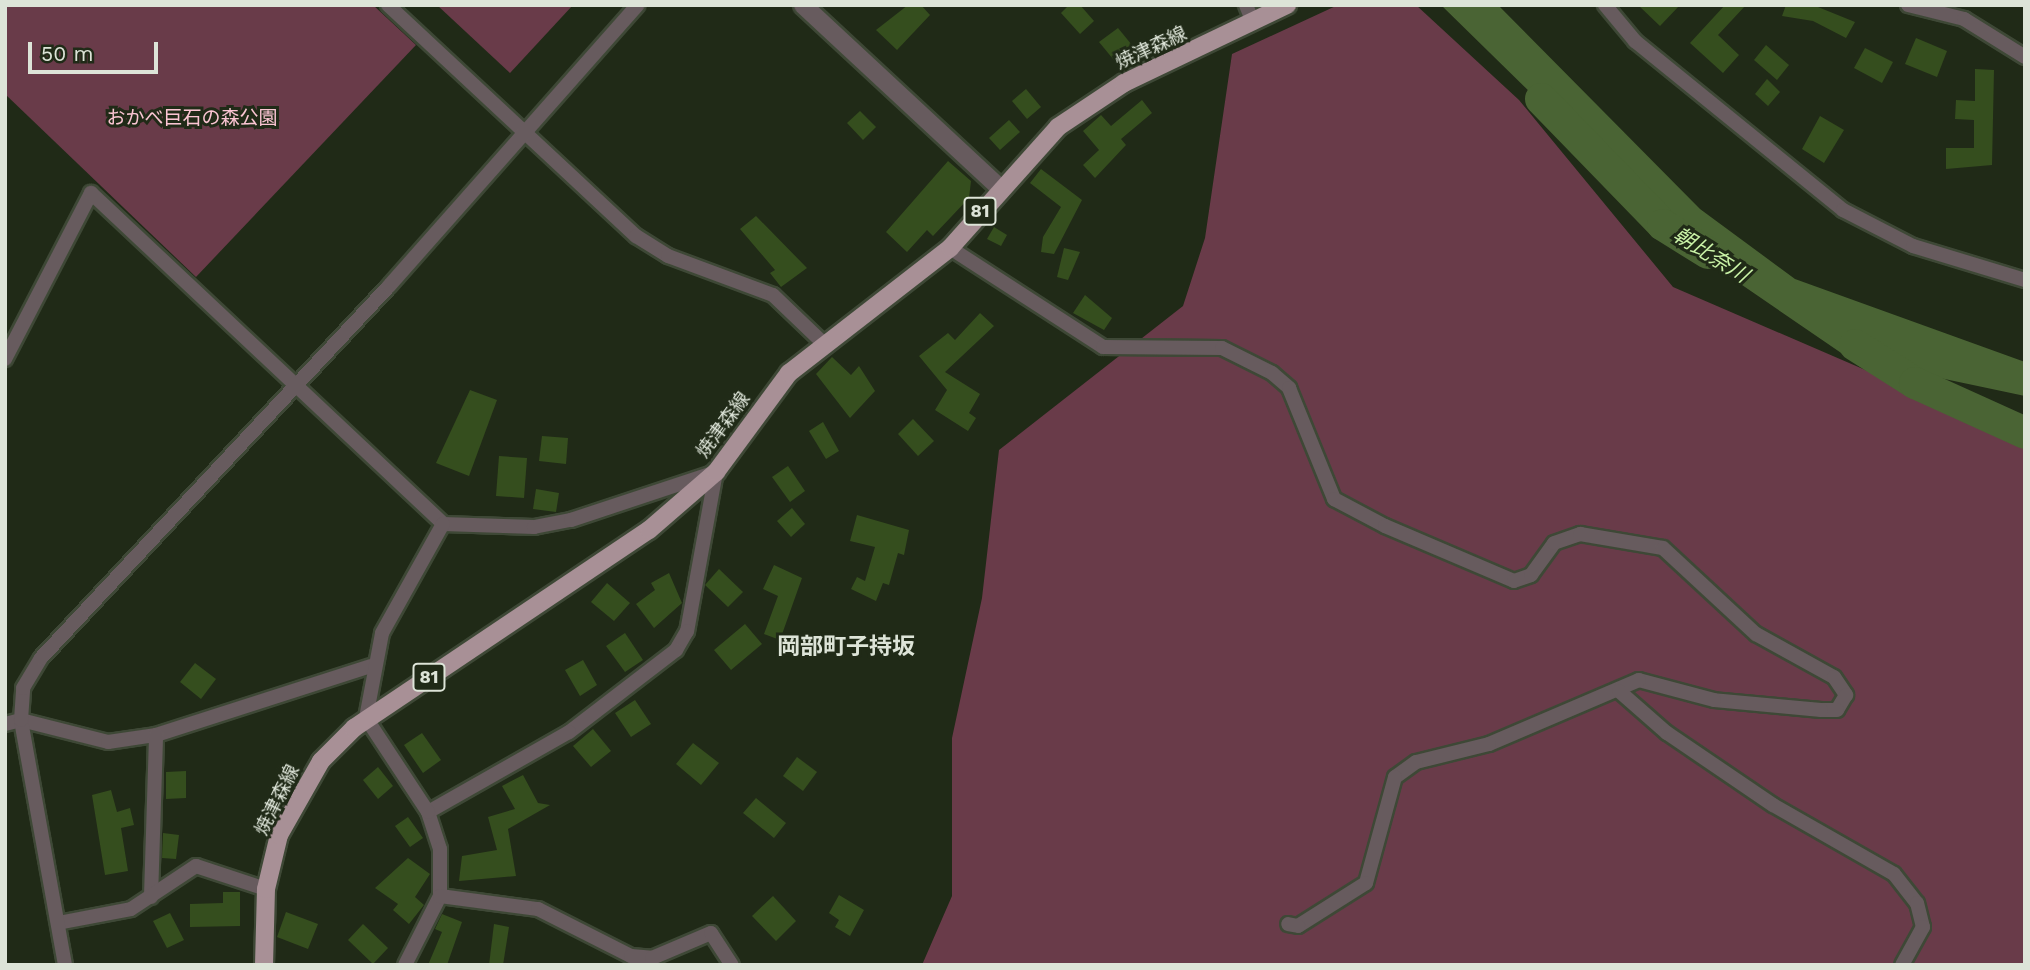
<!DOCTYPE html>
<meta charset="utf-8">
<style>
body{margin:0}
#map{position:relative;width:2030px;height:970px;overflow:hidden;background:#202a17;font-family:"Work Sans","Noto Sans JP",sans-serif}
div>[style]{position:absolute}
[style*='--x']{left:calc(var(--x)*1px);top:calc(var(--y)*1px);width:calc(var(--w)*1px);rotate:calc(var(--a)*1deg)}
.green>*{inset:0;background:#693b49}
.water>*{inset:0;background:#4a6434}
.river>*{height:32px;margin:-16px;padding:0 16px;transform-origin:16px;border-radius:16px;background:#4a6434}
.building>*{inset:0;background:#354e1e}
.roads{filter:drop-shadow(2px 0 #3e4836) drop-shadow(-2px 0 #3e4836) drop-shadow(0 2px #3e4836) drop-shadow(0 -2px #3e4836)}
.minor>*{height:14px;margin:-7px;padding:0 7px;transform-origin:7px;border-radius:7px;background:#675b5e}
.tertiary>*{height:18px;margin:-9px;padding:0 9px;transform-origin:9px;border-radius:9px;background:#675b5e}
.primary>*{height:18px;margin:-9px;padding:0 9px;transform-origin:9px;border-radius:9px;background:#a89096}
span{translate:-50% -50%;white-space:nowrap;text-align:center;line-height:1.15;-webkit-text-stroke:6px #202a17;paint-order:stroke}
.shield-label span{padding:2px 5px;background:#202a17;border:2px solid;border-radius:5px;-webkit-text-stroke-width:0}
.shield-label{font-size:18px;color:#dde4d8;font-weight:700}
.street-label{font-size:19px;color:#dde4d8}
.park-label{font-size:19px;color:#fbc5d3}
.water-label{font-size:21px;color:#caf3a7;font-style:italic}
.quarter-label{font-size:23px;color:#dde4d8;font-weight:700}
.frame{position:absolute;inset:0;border:7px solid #dde4d8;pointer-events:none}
.scale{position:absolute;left:28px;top:42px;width:130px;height:32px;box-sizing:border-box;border:4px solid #dde4d8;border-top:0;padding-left:9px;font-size:21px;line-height:24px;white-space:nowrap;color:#dde4d8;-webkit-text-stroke:5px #202a17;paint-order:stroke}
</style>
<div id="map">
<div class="green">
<i style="clip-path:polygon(5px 5px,373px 5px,416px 45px,196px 277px,5px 94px)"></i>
<i style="clip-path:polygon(437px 5px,573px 5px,510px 73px)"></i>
<i style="clip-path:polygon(1338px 5px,1416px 5px,1519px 100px,1673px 287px,2025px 439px,2025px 965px,922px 965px,952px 896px,952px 738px,982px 598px,999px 450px,1183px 306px,1205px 238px,1232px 54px)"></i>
</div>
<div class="water">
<i style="clip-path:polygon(1441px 5px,1498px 5px,1700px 209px,1795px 279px,2025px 362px,2025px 396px,1850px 359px,1691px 250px)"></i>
</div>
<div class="river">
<i style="--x:1541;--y:99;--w:175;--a:45.9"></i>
<i style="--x:1663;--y:225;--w:53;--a:31.9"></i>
<i style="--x:1855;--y:345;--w:71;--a:32.3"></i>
<i style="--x:1915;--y:383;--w:121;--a:24.4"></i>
</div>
<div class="building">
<i style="clip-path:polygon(908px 5px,921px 5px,930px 15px,897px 50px,876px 30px)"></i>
<i style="clip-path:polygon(1069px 5px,1080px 5px,1094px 21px,1080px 34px,1061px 13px)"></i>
<i style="clip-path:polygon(1638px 5px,1680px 5px,1660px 26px)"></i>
<i style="clip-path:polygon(1725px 5px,1746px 5px,1718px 35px,1739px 55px,1723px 73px,1690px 43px)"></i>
<i style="clip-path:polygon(1786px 5px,1813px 5px,1855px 22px,1846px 38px,1813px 21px,1782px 16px)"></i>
<i style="clip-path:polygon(1118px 28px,1136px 50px,1118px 65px,1099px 42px)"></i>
<i style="clip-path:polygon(1916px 38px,1947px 51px,1937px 77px,1905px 64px)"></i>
<i style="clip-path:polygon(1766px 45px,1789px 65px,1777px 80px,1754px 60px)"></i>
<i style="clip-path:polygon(1865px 48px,1893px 62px,1882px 83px,1854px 68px)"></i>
<i style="clip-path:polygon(1975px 69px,1994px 70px,1992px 165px,1946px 169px,1946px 148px,1974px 148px,1974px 120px,1955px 119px,1956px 100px,1975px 101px)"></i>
<i style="clip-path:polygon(1767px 79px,1780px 92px,1768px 106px,1755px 94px)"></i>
<i style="clip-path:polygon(1026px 89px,1041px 107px,1027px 119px,1012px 101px)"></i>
<i style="clip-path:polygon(1142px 100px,1152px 113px,1121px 139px,1126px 145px,1095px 178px,1083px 165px,1099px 150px,1083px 131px,1101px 115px,1111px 126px)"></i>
<i style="clip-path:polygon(860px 111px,876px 127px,863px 140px,847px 123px)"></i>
<i style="clip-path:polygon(1820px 116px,1844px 130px,1824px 163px,1802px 149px)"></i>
<i style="clip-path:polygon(1009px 120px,1020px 132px,1000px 150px,989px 138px)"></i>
<i style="clip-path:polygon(948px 161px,971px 181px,969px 198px,933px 236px,927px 230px,907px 252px,886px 232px)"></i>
<i style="clip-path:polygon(1041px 169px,1082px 200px,1054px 254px,1041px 252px,1043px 237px,1061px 207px,1030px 183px)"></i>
<i style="clip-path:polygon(756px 216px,807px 268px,781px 287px,770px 273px,775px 270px,740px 229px)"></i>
<i style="clip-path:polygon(994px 227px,1007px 235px,1001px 246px,987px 239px)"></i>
<i style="clip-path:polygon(1064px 248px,1080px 252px,1068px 280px,1057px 277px)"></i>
<i style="clip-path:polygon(1085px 295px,1112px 318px,1104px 330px,1073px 313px)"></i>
<i style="clip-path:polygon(980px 313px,994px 326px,945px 372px,980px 394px,969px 413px,976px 418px,968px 431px,935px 410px,947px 390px,919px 356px,948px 333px,955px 340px)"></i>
<i style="clip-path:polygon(832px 357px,851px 375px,859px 366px,875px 391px,850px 418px,816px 374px)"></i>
<i style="clip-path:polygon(470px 390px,497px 400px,469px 476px,436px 463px)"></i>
<i style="clip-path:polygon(913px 419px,934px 441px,918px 456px,898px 434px)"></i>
<i style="clip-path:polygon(823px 422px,839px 451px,826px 459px,809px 431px)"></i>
<i style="clip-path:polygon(542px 436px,568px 438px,566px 464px,539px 461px)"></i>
<i style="clip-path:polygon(499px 456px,527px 458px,524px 498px,496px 496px)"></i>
<i style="clip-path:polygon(788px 466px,805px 491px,790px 502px,772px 477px)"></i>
<i style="clip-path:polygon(536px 489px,559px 493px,556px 512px,533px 509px)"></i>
<i style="clip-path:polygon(792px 508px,805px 524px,791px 537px,777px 521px)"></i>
<i style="clip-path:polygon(857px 515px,909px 530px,904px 555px,898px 553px,889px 585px,883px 583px,876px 601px,851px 589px,857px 577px,865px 581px,875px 547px,850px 541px)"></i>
<i style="clip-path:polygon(774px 565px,802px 578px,780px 640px,764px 634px,778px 596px,763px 589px)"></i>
<i style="clip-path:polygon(719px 569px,743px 592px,728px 607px,705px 585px)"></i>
<i style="clip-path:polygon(669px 573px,682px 603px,654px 628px,636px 604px,655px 590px,651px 583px)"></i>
<i style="clip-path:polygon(607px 583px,630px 603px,614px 621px,591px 602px)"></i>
<i style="clip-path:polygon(745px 624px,762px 644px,731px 670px,714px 650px)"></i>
<i style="clip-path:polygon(625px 633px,643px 660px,625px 672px,606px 646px)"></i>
<i style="clip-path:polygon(583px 660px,597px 685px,580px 696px,565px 670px)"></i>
<i style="clip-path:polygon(195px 663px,216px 679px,201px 699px,180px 682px)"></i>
<i style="clip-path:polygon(635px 700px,651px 724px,631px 737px,615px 713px)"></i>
<i style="clip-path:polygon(593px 729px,611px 751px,591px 767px,573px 746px)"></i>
<i style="clip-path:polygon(422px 733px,441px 760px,423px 773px,404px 745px)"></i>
<i style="clip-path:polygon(693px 743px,719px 763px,701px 785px,676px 764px)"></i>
<i style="clip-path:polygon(797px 757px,817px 772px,803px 791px,783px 776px)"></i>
<i style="clip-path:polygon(378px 767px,393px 786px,378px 799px,363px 780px)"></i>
<i style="clip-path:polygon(186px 771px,186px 798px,166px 799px,166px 772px)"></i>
<i style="clip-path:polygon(523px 775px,538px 803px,550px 805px,508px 829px,516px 876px,459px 881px,462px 856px,497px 850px,488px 817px,515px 809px,502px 786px)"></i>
<i style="clip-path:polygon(111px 790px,117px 812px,130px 808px,134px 825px,121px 828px,128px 871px,105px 875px,92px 795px)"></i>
<i style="clip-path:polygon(756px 798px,786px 823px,774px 838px,743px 813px)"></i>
<i style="clip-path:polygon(408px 817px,423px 838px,410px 847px,395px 826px)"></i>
<i style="clip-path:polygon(163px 833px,179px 835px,176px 859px,162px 858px)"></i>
<i style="clip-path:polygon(408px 858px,430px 874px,415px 897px,424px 905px,409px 924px,393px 910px,398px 904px,375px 888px)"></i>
<i style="clip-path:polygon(223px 892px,240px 892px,240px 926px,190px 927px,190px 904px,223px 903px)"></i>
<i style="clip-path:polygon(839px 895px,864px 910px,850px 936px,835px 927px,839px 920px,829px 913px)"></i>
<i style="clip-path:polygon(773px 896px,796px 921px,776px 941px,752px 916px)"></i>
<i style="clip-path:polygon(286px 912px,318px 924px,308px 949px,277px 937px)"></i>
<i style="clip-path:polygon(170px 913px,184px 940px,167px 948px,153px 921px)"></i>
<i style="clip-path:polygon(442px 914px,462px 922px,447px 965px,428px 965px,442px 932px,435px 929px)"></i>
<i style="clip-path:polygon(363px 924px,388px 948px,373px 964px,348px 940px)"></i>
<i style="clip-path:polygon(494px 924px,509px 927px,503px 965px,489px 965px)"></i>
</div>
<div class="roads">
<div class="minor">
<i style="--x:388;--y:5;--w:339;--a:43"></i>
<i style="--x:636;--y:236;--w:38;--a:32"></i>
<i style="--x:668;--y:256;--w:112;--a:20.4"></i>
<i style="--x:773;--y:295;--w:68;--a:43.8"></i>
<i style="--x:1246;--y:5;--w:18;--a:68"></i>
<i style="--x:1605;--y:5;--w:47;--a:50.2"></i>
<i style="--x:1635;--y:41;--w:268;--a:39.1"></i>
<i style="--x:1843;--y:210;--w:79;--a:27.2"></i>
<i style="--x:1913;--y:246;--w:117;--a:16.9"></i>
<i style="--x:1908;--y:5;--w:58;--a:14"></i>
<i style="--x:1964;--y:19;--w:72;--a:31.9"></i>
<i style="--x:950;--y:248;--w:182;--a:32.9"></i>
<i style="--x:1103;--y:347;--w:119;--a:0.5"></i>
<i style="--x:1222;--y:348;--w:56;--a:26.6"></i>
<i style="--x:1272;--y:373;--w:23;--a:41"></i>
<i style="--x:1289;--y:388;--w:120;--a:67.9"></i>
<i style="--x:1334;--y:499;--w:58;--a:27.9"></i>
<i style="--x:1385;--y:526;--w:140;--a:23.1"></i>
<i style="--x:1514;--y:581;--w:18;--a:-19"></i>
<i style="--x:1531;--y:575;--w:39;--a:-54"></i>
<i style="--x:1554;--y:543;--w:28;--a:-19"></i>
<i style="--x:1580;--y:534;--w:84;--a:9.6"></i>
<i style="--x:1663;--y:548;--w:127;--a:42.8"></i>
<i style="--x:1756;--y:634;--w:89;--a:28.9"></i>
<i style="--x:1834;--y:677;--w:22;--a:56"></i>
<i style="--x:1846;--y:695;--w:17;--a:121"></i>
<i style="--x:1837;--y:710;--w:16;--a:180"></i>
<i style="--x:1821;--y:710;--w:107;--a:-174.7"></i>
<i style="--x:1714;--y:700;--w:78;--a:-165.1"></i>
<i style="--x:1639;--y:680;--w:163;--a:156.9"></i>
<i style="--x:1489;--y:744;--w:75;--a:166.1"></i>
<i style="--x:1416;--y:762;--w:26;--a:144"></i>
<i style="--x:1395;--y:777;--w:110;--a:105.3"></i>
<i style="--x:1366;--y:883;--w:80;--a:147.7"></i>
<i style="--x:1298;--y:926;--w:10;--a:-169"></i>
<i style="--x:5;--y:359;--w:187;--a:-62.6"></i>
<i style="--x:91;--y:193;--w:483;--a:43.2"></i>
<i style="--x:443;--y:524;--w:91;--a:1.9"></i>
<i style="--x:534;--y:527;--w:38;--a:-11"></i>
<i style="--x:571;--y:520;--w:153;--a:-18.3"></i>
<i style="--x:716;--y:472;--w:162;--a:100.3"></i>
<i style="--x:687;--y:631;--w:22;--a:120"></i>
<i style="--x:676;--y:650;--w:135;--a:142.5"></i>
<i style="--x:569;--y:732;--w:162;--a:150.4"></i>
<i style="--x:428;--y:812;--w:39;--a:72"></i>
<i style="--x:440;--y:849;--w:47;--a:90"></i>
<i style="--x:440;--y:896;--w:77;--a:116.9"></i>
<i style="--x:1619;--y:691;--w:64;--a:41.2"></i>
<i style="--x:1667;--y:733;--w:128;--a:34.2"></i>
<i style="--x:1773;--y:805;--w:139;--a:29.7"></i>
<i style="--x:1894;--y:874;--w:37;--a:52"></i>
<i style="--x:1917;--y:903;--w:25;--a:76"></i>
<i style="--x:1923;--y:927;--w:43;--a:118.9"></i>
<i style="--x:5;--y:724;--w:16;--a:-14"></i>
<i style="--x:21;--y:720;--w:90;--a:14.2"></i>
<i style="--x:108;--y:742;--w:49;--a:-8.3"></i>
<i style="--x:156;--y:735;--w:226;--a:-17.8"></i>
<i style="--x:428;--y:812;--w:113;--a:-123.4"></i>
<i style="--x:366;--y:718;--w:86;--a:-79.3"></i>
<i style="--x:382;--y:633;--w:125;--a:-60.8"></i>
<i style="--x:440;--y:896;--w:99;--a:7.6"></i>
<i style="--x:538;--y:909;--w:104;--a:26.8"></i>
<i style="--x:631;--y:956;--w:21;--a:5"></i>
<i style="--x:652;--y:958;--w:64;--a:-23"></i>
<i style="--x:711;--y:933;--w:38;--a:57"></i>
<i style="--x:151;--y:897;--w:162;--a:-88.2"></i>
<i style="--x:58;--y:923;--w:74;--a:-10.9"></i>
<i style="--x:131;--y:909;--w:78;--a:-33.5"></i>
<i style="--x:196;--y:866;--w:74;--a:18.2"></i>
<i style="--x:65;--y:965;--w:249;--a:-100.2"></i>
<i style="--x:21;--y:720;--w:32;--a:-86"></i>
<i style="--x:23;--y:688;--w:35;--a:-59"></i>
<i style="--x:41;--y:658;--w:509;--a:-46.91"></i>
<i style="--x:389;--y:286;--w:375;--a:-48.5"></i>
</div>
<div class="tertiary">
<i style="--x:803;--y:5;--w:267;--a:42.9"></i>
</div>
<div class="primary">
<i style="--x:264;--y:965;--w:76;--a:-88.5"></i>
<i style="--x:266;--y:889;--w:56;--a:-76.5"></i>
<i style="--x:279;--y:835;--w:85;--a:-60.4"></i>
<i style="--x:321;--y:761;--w:47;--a:-45"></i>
<i style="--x:354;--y:728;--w:355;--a:-33.9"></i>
<i style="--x:649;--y:530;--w:89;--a:-40.9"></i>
<i style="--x:716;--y:472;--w:123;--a:-53.6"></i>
<i style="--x:789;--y:373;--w:204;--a:-37.8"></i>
<i style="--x:950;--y:248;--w:162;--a:-48.2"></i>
<i style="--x:1058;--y:127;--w:79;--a:-33.7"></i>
<i style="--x:1124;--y:83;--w:181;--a:-25.6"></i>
</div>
</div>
<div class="shield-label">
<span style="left:980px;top:211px">81</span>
<span style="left:429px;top:677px">81</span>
</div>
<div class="street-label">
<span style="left:1151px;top:48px;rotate:-25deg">焼津森線</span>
<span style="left:723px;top:425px;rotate:-54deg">焼津森線</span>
<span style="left:277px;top:800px;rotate:-64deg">焼津森線</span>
</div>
<div class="park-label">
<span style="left:192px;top:118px">おかべ巨石の森公園</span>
</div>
<div class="water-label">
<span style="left:1711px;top:255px;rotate:32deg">朝比奈川</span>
</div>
<div class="quarter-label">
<span style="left:846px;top:647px">岡部町子持坂</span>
</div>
<div class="frame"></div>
<div class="scale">50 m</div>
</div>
